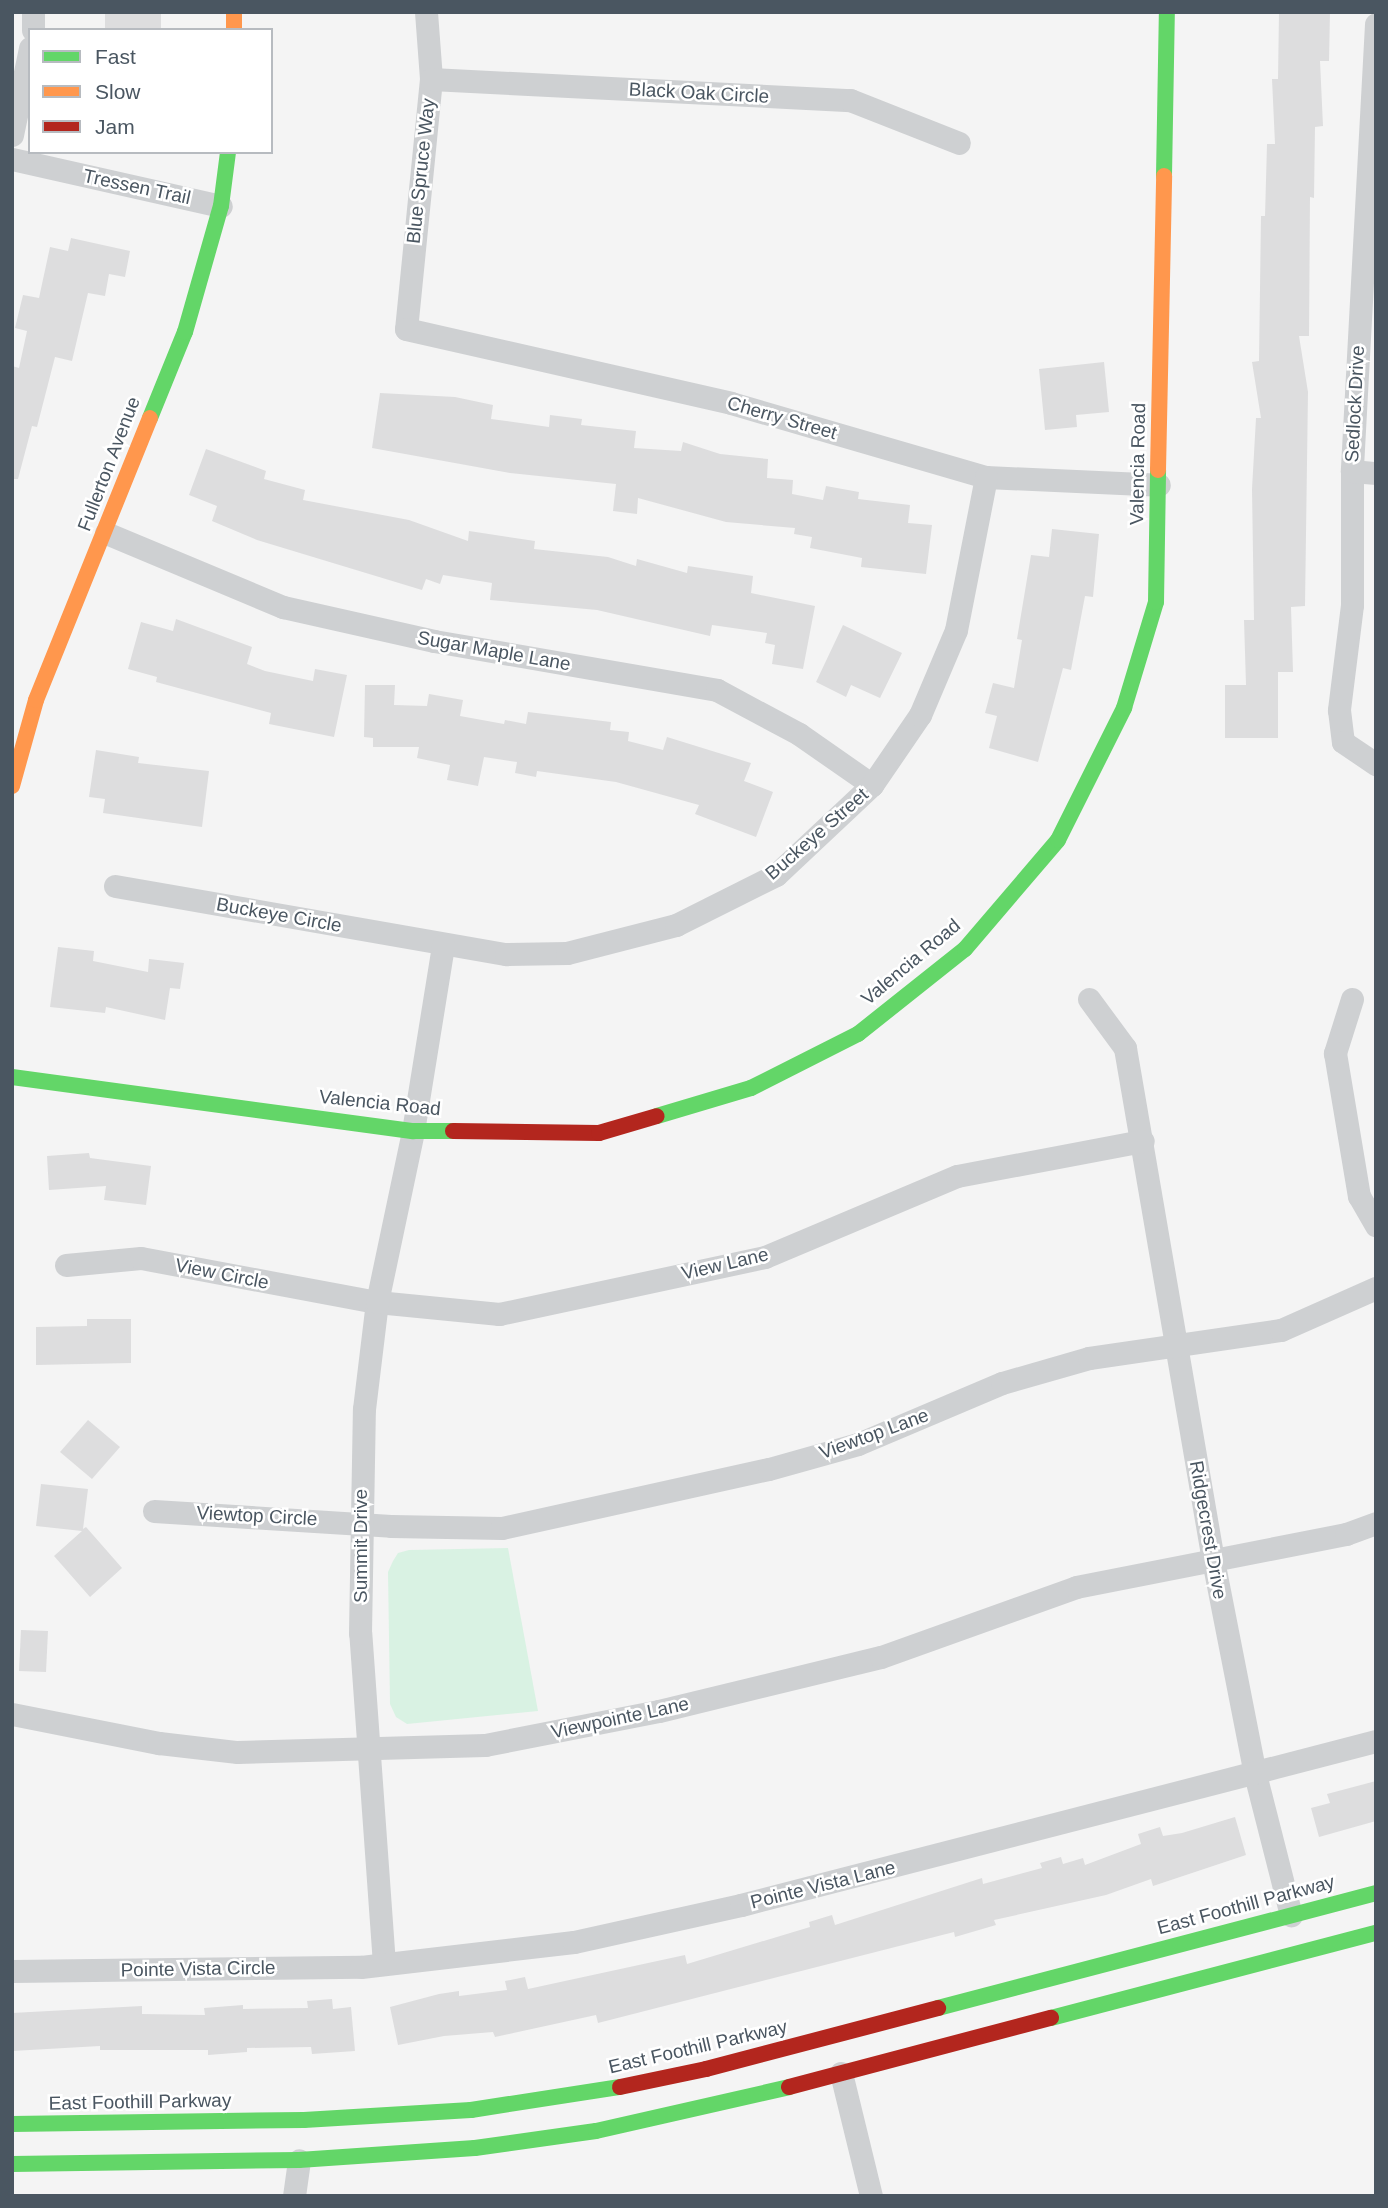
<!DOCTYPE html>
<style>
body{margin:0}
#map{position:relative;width:1388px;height:2208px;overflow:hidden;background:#f4f4f4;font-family:Arial,sans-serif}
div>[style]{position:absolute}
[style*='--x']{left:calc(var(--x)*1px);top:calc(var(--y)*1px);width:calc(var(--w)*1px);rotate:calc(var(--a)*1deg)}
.green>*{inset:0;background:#d9f2e3}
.building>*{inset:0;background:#ddddde}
.street>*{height:23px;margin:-11.5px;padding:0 11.5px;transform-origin:11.5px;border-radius:11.5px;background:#ced0d2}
.fast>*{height:16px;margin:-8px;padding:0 8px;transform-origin:8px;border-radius:8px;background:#63d668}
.slow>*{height:16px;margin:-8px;padding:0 8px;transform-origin:8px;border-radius:8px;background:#ff974d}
.jam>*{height:16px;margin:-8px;padding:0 8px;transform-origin:8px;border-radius:8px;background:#b3261e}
span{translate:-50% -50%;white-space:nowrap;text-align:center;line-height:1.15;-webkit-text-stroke:5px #fff;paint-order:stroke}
.street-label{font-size:19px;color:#4a5661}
.frame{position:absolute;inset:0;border:14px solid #4a5661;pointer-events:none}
.legend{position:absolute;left:28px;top:28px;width:245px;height:126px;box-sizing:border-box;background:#fff;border:2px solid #b7bbc0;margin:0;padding:9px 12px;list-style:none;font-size:21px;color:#4a5661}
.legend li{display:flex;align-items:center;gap:14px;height:35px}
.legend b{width:35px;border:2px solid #b7bbc0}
</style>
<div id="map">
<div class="green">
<i style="clip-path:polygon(508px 1548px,538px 1711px,407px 1724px,396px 1717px,390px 1704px,388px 1572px,393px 1561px,398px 1553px,409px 1550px)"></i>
</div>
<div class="building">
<i style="clip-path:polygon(105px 12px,161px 12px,161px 30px,105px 30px)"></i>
<i style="clip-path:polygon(1279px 12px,1330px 12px,1329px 61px,1320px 61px,1323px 126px,1315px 127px,1314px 198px,1310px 197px,1309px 336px,1299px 336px,1308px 392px,1305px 606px,1291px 607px,1293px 672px,1278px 672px,1278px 738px,1225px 738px,1225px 685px,1246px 685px,1244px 620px,1254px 620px,1252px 489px,1256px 418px,1261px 418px,1252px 362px,1259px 361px,1261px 216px,1265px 216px,1267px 144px,1275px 144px,1272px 79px,1278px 79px)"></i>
<i style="clip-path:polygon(71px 238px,130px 251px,125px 277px,109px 274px,105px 296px,88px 293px,72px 361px,55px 357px,37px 427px,32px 426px,18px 479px,12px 479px,12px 366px,19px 368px,27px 331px,15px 328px,23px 295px,39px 298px,50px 247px,68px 251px)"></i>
<i style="clip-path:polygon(1104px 362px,1109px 412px,1076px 415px,1077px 427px,1045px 430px,1039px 369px)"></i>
<i style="clip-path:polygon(380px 393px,455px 397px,493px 405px,491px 419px,549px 427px,550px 415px,582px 419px,581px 425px,636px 431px,634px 448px,681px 451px,683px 442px,720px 454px,768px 459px,767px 478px,793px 480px,792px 494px,823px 500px,826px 486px,859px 492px,858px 499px,910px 505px,908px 523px,932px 525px,926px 574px,861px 567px,862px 558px,810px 548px,812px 537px,794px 534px,795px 528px,726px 522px,638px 498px,637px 514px,613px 511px,616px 484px,510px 473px,372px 448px)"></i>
<i style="clip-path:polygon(206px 449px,266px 471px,264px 479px,305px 490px,303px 500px,409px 520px,468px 541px,469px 531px,535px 541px,534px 549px,608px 557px,636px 566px,637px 559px,687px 573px,688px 566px,753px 576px,751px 593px,815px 606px,803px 669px,772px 664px,775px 645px,765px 643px,767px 633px,712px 625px,710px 636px,597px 610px,490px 600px,492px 583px,443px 575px,440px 584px,426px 579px,422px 590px,257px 540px,212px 521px,217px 506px,189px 495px)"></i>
<i style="clip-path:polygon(1052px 529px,1099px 534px,1093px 597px,1085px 596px,1071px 670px,1063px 668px,1038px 762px,989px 748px,997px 716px,985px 713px,993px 683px,1014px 688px,1022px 640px,1017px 639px,1031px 555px,1049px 557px)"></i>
<i style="clip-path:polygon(176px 619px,252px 647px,247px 664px,265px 671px,313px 681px,315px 669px,347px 675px,334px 737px,269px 724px,271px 713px,156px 682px,157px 677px,128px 669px,141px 622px,173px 631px)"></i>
<i style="clip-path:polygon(843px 625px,902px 653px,880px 698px,851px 685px,846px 697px,816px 682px)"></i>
<i style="clip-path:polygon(365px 685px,395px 685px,394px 705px,427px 706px,429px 694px,463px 700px,460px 716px,504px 724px,505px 720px,526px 724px,528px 712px,611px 722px,610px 730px,629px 732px,628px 741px,663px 750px,667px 737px,751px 763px,744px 781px,773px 792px,756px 837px,695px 814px,699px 805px,616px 782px,537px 771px,536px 777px,515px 773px,517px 762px,484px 757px,478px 786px,447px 780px,450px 765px,417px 758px,419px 747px,373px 747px,373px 738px,364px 737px)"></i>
<i style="clip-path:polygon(96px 750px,139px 757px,138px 763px,209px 771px,202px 827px,103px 813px,105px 799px,89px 797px)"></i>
<i style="clip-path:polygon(58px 947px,94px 951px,93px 961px,148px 972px,149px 959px,184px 963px,180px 989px,170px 988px,165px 1020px,106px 1007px,105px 1013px,50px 1007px)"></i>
<i style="clip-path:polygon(89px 1153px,90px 1158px,151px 1166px,146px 1205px,104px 1200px,106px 1186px,49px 1190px,47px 1156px)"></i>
<i style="clip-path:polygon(87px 1319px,131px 1319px,131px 1363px,36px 1365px,36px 1327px,87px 1326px)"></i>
<i style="clip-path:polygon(88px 1420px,120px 1447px,92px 1479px,60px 1452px)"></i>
<i style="clip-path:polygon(41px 1484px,88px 1489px,83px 1529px,86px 1527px,122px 1568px,90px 1597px,54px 1556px,82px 1531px,36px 1526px)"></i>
<i style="clip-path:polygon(21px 1630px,48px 1631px,46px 1672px,19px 1671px)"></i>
<i style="clip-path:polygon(1376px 1781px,1376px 1821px,1319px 1837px,1311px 1808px,1330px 1803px,1327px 1794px)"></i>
<i style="clip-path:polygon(1235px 1817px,1246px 1855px,1153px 1886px,1151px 1879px,1106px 1895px,994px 1920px,996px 1925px,955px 1937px,954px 1932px,598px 2023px,596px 2015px,495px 2037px,493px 2032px,444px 2036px,398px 2045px,390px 2007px,439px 1994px,459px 1991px,459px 1996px,507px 1990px,505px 1981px,525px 1977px,528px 1989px,685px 1955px,687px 1964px,810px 1927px,809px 1922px,832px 1915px,835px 1925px,982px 1878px,983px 1884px,1042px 1868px,1040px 1863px,1061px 1857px,1063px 1864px,1083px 1858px,1085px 1865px,1141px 1844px,1138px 1834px,1160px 1827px,1163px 1836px,1182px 1833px)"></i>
<i style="clip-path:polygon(332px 1999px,333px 2009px,351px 2007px,355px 2051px,312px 2054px,311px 2047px,247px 2048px,247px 2052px,208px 2055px,208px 2050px,100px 2050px,100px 2046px,12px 2051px,12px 2013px,142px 2006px,142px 2014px,205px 2015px,204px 2008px,243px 2005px,243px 2009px,308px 2008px,307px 2001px)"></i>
</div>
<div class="street">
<i style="--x:426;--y:12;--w:67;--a:85.7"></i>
<i style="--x:431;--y:79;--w:251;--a:95.7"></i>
<i style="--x:406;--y:329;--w:333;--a:12.8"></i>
<i style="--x:731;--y:403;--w:266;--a:16.2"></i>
<i style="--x:986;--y:477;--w:173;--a:2.6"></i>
<i style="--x:1376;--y:24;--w:448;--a:93.1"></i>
<i style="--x:1352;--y:471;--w:134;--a:90"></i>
<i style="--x:1352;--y:605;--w:106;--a:97.1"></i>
<i style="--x:1339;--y:710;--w:32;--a:83"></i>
<i style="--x:1343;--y:742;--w:40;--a:34"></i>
<i style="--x:33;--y:30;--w:18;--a:-90"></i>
<i style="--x:431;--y:79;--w:420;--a:2.9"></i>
<i style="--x:850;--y:100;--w:117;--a:21.5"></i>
<i style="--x:12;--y:135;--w:89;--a:-78.3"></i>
<i style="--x:12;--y:159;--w:214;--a:12.7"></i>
<i style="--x:1352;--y:471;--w:24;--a:5"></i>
<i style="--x:106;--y:533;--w:192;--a:22.7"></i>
<i style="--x:283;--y:607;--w:155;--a:12.7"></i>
<i style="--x:434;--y:641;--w:287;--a:9.8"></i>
<i style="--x:717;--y:690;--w:93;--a:28.2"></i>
<i style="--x:799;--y:734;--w:89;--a:34.9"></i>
<i style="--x:115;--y:886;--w:397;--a:9.9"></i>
<i style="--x:506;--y:954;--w:61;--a:-0.9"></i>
<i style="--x:567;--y:953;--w:113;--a:-14.4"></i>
<i style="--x:676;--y:925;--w:112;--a:-26.6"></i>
<i style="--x:776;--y:875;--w:132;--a:-43.2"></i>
<i style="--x:872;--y:785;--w:85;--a:-55.6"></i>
<i style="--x:920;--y:715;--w:92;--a:-67"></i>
<i style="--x:956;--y:630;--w:156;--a:-78.9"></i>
<i style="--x:1089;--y:999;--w:61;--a:53.7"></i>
<i style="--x:1125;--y:1048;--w:520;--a:80.25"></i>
<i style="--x:1213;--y:1560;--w:218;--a:78.9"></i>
<i style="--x:1255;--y:1774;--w:146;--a:75.7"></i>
<i style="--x:1352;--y:999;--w:57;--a:107.5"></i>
<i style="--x:1335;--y:1053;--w:145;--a:80.5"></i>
<i style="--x:1359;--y:1196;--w:34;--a:60"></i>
<i style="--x:66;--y:1265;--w:75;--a:-5.3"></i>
<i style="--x:141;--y:1258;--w:240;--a:10.6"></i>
<i style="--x:377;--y:1302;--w:123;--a:5.6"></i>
<i style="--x:499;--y:1314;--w:272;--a:-12.1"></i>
<i style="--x:765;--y:1257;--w:208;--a:-22.9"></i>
<i style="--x:957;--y:1176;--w:189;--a:-10.7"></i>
<i style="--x:154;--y:1511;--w:237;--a:3.6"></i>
<i style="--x:391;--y:1526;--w:111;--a:1"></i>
<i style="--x:502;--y:1528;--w:273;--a:-12.5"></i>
<i style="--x:769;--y:1469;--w:92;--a:-15.7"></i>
<i style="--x:858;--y:1444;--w:156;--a:-23"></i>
<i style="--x:1002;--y:1383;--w:91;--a:-16"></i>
<i style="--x:1089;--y:1358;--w:194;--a:-8.3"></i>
<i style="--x:1281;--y:1330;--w:104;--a:-23.9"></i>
<i style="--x:12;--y:1714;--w:150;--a:11.2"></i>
<i style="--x:159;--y:1743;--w:79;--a:6.6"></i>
<i style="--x:237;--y:1752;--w:248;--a:-1.6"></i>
<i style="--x:485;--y:1745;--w:177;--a:-11.1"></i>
<i style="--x:659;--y:1711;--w:228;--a:-13.7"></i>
<i style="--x:881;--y:1657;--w:207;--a:-19.7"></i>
<i style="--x:1076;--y:1587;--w:275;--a:-11.1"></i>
<i style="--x:1346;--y:1534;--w:32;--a:-20"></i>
<i style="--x:384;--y:1964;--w:332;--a:-94.1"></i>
<i style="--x:360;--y:1633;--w:224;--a:-89"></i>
<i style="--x:364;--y:1409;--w:108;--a:-83.1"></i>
<i style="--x:377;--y:1302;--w:175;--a:-78.1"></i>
<i style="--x:413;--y:1131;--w:188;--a:-80.8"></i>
<i style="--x:12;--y:1971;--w:349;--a:-0.7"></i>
<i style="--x:361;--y:1967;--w:214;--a:-6.7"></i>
<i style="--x:574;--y:1942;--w:171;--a:-12.5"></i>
<i style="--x:741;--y:1905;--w:656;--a:-14.48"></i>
<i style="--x:841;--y:2073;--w:127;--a:76.3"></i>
<i style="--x:294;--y:2196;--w:36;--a:-82"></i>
</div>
<div class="fast">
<i style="--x:1164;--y:176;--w:164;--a:-89"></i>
<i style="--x:150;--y:418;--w:93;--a:-67.9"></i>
<i style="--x:185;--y:332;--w:131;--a:-74.1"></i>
<i style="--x:221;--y:206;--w:54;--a:-82.6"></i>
<i style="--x:12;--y:1077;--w:405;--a:7.7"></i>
<i style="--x:413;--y:1131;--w:40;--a:0"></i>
<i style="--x:657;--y:1116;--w:98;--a:-16.6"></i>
<i style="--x:751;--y:1088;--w:120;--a:-26.8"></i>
<i style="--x:858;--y:1034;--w:137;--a:-38.5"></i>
<i style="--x:965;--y:949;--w:143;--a:-49.5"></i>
<i style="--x:1058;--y:840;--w:148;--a:-63.4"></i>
<i style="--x:1124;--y:708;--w:111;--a:-73.2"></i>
<i style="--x:1156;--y:602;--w:132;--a:-89.1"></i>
<i style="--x:938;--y:2008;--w:453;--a:-14.7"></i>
<i style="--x:1051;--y:2018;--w:336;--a:-14.7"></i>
<i style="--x:12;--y:2124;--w:292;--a:-0.8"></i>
<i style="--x:304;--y:2120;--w:167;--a:-3.4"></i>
<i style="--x:471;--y:2110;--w:151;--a:-8.8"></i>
<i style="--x:12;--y:2164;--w:287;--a:-0.8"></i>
<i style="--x:299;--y:2160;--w:176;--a:-3.9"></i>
<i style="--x:475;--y:2148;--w:122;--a:-8"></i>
<i style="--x:596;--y:2131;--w:198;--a:-12.8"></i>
</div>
<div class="slow">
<i style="--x:234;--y:12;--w:18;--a:90"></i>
<i style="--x:1158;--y:470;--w:294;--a:-88.8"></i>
<i style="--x:12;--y:786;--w:89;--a:-74.4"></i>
<i style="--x:36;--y:700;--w:304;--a:-68"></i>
</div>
<div class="jam">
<i style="--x:453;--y:1131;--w:146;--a:0.8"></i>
<i style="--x:599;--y:1133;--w:60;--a:-16.3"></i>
<i style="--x:620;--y:2087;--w:88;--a:-11.8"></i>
<i style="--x:706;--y:2069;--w:240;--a:-14.7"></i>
<i style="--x:789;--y:2087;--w:271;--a:-14.8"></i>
</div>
<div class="street-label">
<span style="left:699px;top:93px;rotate:3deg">Black Oak Circle</span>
<span style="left:421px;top:171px;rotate:-84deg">Blue Spruce Way</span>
<span style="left:137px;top:187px;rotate:12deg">Tressen Trail</span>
<span style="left:1355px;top:404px;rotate:-87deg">Sedlock Drive</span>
<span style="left:782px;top:418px;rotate:16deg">Cherry Street</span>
<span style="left:109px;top:464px;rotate:-69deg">Fullerton Avenue</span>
<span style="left:1138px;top:464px;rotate:-89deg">Valencia Road</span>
<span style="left:494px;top:651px;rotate:10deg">Sugar Maple Lane</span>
<span style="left:817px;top:834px;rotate:-41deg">Buckeye Street</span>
<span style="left:279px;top:915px;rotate:10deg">Buckeye Circle</span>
<span style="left:911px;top:962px;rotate:-40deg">Valencia Road</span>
<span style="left:380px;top:1103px;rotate:6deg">Valencia Road</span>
<span style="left:725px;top:1264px;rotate:-13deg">View Lane</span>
<span style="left:222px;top:1274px;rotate:11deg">View Circle</span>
<span style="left:874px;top:1434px;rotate:-20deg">Viewtop Lane</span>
<span style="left:257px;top:1516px;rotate:3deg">Viewtop Circle</span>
<span style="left:1208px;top:1530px;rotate:80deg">Ridgecrest Drive</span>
<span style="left:361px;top:1546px;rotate:-90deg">Summit Drive</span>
<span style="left:620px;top:1718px;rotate:-12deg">Viewpointe Lane</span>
<span style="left:823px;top:1885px;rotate:-14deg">Pointe Vista Lane</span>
<span style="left:1246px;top:1905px;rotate:-15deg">East Foothill Parkway</span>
<span style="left:198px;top:1969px;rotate:-1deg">Pointe Vista Circle</span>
<span style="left:698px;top:2047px;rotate:-13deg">East Foothill Parkway</span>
<span style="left:140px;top:2102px;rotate:-1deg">East Foothill Parkway</span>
</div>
<div class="frame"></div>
<ul class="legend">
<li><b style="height:9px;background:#63d668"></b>Fast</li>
<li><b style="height:9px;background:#ff974d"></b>Slow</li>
<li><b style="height:9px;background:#b3261e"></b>Jam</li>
</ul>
</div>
